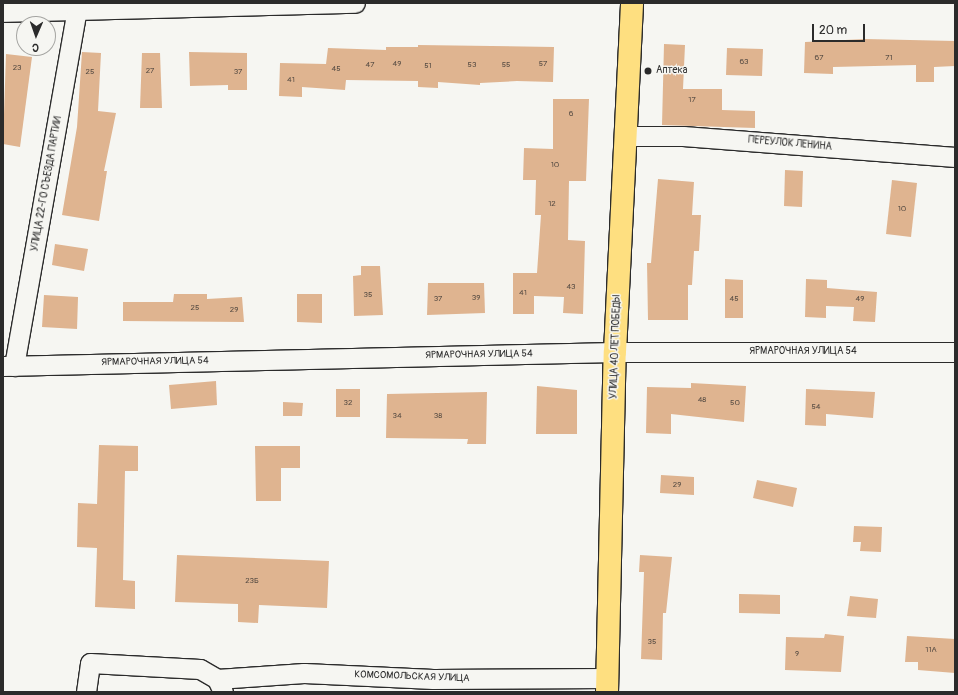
<!DOCTYPE html>
<meta charset="utf-8">
<style>
body{margin:0}
#map{position:relative;width:958px;height:695px;overflow:hidden;background:#f6f6f2;font-family:Pangolin,sans-serif}
div>[style]{position:absolute}
[style*='--x']{left:calc(var(--x)*1px);top:calc(var(--y)*1px);width:calc(var(--w)*1px);rotate:calc(var(--a)*1deg)}
.building>*{inset:0;background:#dfb490}
.roads{filter:drop-shadow(1px 0 #2b2b2b) drop-shadow(-1px 0 #2b2b2b) drop-shadow(0 1px #2b2b2b) drop-shadow(0 -1px #2b2b2b)}
.minor>*{height:19px;margin:-9.5px;padding:0 9.5px;transform-origin:9.5px;border-radius:9.5px;background:#f6f6f2}
.major>*{height:22px;margin:-11px;padding:0 11px;transform-origin:11px;border-radius:11px;background:#fedf80}
.dots>*{width:11px;height:11px;translate:-50% -50%;box-sizing:border-box;border:2px solid #f6f6f2;border-radius:50%}
span{translate:-50% -50%;white-space:nowrap;text-align:center;line-height:1.15;-webkit-text-stroke:3px #f6f6f2;paint-order:stroke}
.number-label{font-size:8px;color:#584d44}
.number-label span{-webkit-text-stroke-width:0}
.poi-label{font-size:10px;color:#2b2b2b}
.left{translate:0 -50%;text-align:left}
.street-label{font-size:10px;color:#2b2b2b}
.frame{position:absolute;inset:0;border:4px solid #2b2b2b;pointer-events:none}
.north{position:absolute;left:16px;top:16px;width:40px;height:40px;box-sizing:border-box;background:#f6f6f2;border:1px solid #a5a5a2;border-radius:50%;rotate:182deg;font-size:11px;font-weight:700;line-height:16px;text-align:center;color:#2b2b2b}
.north::after{content:'';display:block;margin:auto;width:14px;height:18px;background:#2b2b2b;clip-path:polygon(50% 0,100% 100%,50% 72%,0 100%)}
.scale{position:absolute;left:812px;top:24px;width:53px;height:18px;box-sizing:border-box;border:2px solid #2b2b2b;border-top:0;padding-left:5px;font-size:12px;line-height:14px;white-space:nowrap;color:#2b2b2b;-webkit-text-stroke:3px #f6f6f2;paint-order:stroke}
</style>
<div id="map">
<div class="building">
<i style="clip-path:polygon(865px 39px,955px 41px,955px 66px,934px 67px,934px 82px,916px 82px,916px 65px,833px 67px,833px 74px,804px 73px,805px 42px)"></i>
<i style="clip-path:polygon(664px 44px,685px 45px,683px 89px,722px 89px,722px 110px,755px 111px,755px 128px,662px 125px)"></i>
<i style="clip-path:polygon(418px 45px,554px 47px,553px 82px,517px 81px,480px 83px,480px 85px,438px 82px,438px 88px,418px 87px,418px 81px,346px 80px,345px 90px,302px 87px,302px 97px,279px 96px,280px 63px,326px 64px,328px 48px,386px 50px,386px 47px,418px 47px)"></i>
<i style="clip-path:polygon(727px 48px,763px 49px,762px 76px,726px 75px)"></i>
<i style="clip-path:polygon(82px 52px,101px 53px,98px 111px,116px 113px,104px 171px,107px 171px,99px 221px,62px 215px,77px 127px)"></i>
<i style="clip-path:polygon(189px 52px,247px 53px,247px 90px,228px 90px,228px 85px,190px 86px)"></i>
<i style="clip-path:polygon(142px 53px,160px 53px,162px 108px,140px 108px)"></i>
<i style="clip-path:polygon(6px 54px,32px 57px,20px 147px,3px 144px)"></i>
<i style="clip-path:polygon(553px 99px,589px 99px,586px 181px,569px 181px,568px 240px,585px 241px,583px 314px,563px 313px,564px 297px,534px 296px,534px 314px,513px 314px,513px 273px,537px 273px,541px 215px,535px 215px,536px 180px,523px 180px,524px 148px,553px 149px)"></i>
<i style="clip-path:polygon(785px 170px,803px 171px,802px 207px,784px 206px)"></i>
<i style="clip-path:polygon(658px 179px,694px 182px,692px 215px,701px 215px,699px 251px,694px 251px,692px 285px,688px 285px,688px 320px,648px 320px,647px 263px,651px 263px)"></i>
<i style="clip-path:polygon(892px 180px,917px 183px,911px 237px,886px 234px)"></i>
<i style="clip-path:polygon(55px 244px,88px 249px,84px 271px,52px 265px)"></i>
<i style="clip-path:polygon(361px 266px,380px 266px,383px 315px,354px 316px,353px 276px,361px 275px)"></i>
<i style="clip-path:polygon(725px 279px,743px 280px,743px 318px,725px 318px)"></i>
<i style="clip-path:polygon(806px 279px,827px 280px,827px 288px,877px 292px,875px 322px,853px 321px,854px 307px,826px 306px,826px 318px,805px 317px)"></i>
<i style="clip-path:polygon(428px 283px,484px 283px,485px 313px,427px 315px)"></i>
<i style="clip-path:polygon(174px 294px,207px 294px,207px 299px,242px 297px,244px 322px,123px 321px,123px 302px,173px 302px)"></i>
<i style="clip-path:polygon(297px 294px,322px 294px,322px 323px,297px 322px)"></i>
<i style="clip-path:polygon(44px 295px,78px 297px,77px 329px,42px 327px)"></i>
<i style="clip-path:polygon(216px 381px,217px 405px,171px 409px,169px 385px)"></i>
<i style="clip-path:polygon(691px 383px,746px 386px,744px 422px,671px 414px,671px 434px,646px 433px,647px 387px,691px 388px)"></i>
<i style="clip-path:polygon(537px 386px,577px 390px,577px 434px,536px 434px)"></i>
<i style="clip-path:polygon(336px 389px,360px 389px,360px 417px,336px 417px)"></i>
<i style="clip-path:polygon(806px 389px,875px 392px,873px 418px,826px 414px,826px 426px,805px 425px)"></i>
<i style="clip-path:polygon(487px 392px,486px 444px,467px 444px,468px 439px,386px 438px,387px 394px)"></i>
<i style="clip-path:polygon(283px 402px,303px 403px,302px 416px,283px 416px)"></i>
<i style="clip-path:polygon(99px 445px,138px 446px,138px 471px,125px 471px,123px 580px,135px 581px,135px 609px,95px 607px,97px 548px,77px 547px,78px 503px,97px 504px)"></i>
<i style="clip-path:polygon(255px 446px,300px 446px,300px 468px,281px 468px,281px 501px,256px 501px)"></i>
<i style="clip-path:polygon(661px 475px,694px 477px,694px 495px,660px 493px)"></i>
<i style="clip-path:polygon(757px 480px,797px 488px,793px 507px,753px 498px)"></i>
<i style="clip-path:polygon(854px 526px,882px 527px,881px 552px,860px 551px,861px 542px,853px 542px)"></i>
<i style="clip-path:polygon(177px 555px,329px 561px,327px 608px,259px 605px,258px 623px,238px 622px,238px 604px,175px 602px)"></i>
<i style="clip-path:polygon(640px 555px,672px 557px,666px 613px,663px 613px,662px 660px,641px 659px,644px 572px,639px 572px)"></i>
<i style="clip-path:polygon(739px 594px,780px 595px,780px 614px,739px 613px)"></i>
<i style="clip-path:polygon(850px 596px,878px 599px,876px 618px,847px 616px)"></i>
<i style="clip-path:polygon(825px 634px,844px 636px,841px 672px,785px 670px,786px 637px,824px 638px)"></i>
<i style="clip-path:polygon(907px 636px,955px 639px,955px 673px,918px 670px,918px 662px,905px 662px)"></i>
</div>
<div class="roads">
<div class="minor">
<i style="--x:3;--y:12;--w:352;--a:-1.5"></i>
<i style="--x:626;--y:136;--w:57;--a:0"></i>
<i style="--x:683;--y:136;--w:273;--a:4.4"></i>
<i style="--x:3;--y:366;--w:612;--a:-1.31"></i>
<i style="--x:615;--y:352;--w:340;--a:0"></i>
<i style="--x:14;--y:366;--w:369;--a:-80"></i>
<i style="--x:217;--y:679;--w:87;--a:-3.9"></i>
<i style="--x:304;--y:673;--w:129;--a:2.7"></i>
<i style="--x:433;--y:679;--w:174;--a:-0.3"></i>
<i style="--x:86;--y:692;--w:29;--a:-82"></i>
<i style="--x:90;--y:663;--w:110;--a:3.1"></i>
<i style="--x:200;--y:669;--w:20;--a:30"></i>
<i style="--x:217;--y:679;--w:14;--a:65"></i>
</div>
<div class="major">
<i style="--x:607;--y:692;--w:340;--a:-88.7"></i>
<i style="--x:615;--y:352;--w:349;--a:-87.2"></i>
</div>
</div>
<div class="dots">
<i style="left:648px;top:71px;background:#2b2b2b"></i>
</div>
<div class="number-label">
<span style="left:819px;top:58px">67</span>
<span style="left:889px;top:58px">71</span>
<span style="left:744px;top:62px">63</span>
<span style="left:397px;top:64px">49</span>
<span style="left:543px;top:64px">57</span>
<span style="left:370px;top:65px">47</span>
<span style="left:472px;top:65px">53</span>
<span style="left:506px;top:65px">55</span>
<span style="left:428px;top:66px">51</span>
<span style="left:17px;top:68px">23</span>
<span style="left:336px;top:69px">45</span>
<span style="left:150px;top:71px">27</span>
<span style="left:90px;top:72px">25</span>
<span style="left:238px;top:72px">37</span>
<span style="left:291px;top:80px">41</span>
<span style="left:692px;top:100px">17</span>
<span style="left:571px;top:114px">6</span>
<span style="left:555px;top:165px">10</span>
<span style="left:552px;top:204px">12</span>
<span style="left:902px;top:209px">10</span>
<span style="left:571px;top:287px">43</span>
<span style="left:523px;top:293px">41</span>
<span style="left:368px;top:295px">35</span>
<span style="left:476px;top:298px">39</span>
<span style="left:438px;top:299px">37</span>
<span style="left:734px;top:299px">45</span>
<span style="left:860px;top:299px">49</span>
<span style="left:195px;top:308px">25</span>
<span style="left:234px;top:310px">29</span>
<span style="left:702px;top:400px">48</span>
<span style="left:348px;top:403px">32</span>
<span style="left:735px;top:403px">50</span>
<span style="left:816px;top:407px">54</span>
<span style="left:397px;top:416px">34</span>
<span style="left:438px;top:416px">38</span>
<span style="left:677px;top:485px">29</span>
<span style="left:252px;top:581px">23Б</span>
<span style="left:652px;top:642px">35</span>
<span style="left:931px;top:650px">11А</span>
<span style="left:797px;top:654px">9</span>
</div>
<div class="poi-label">
<span class="left" style="left:656px;top:71px">Аптека</span>
</div>
<div class="street-label">
<span style="left:790px;top:144px;rotate:5deg">ПЕРЕУЛОК ЛЕНИНА</span>
<span style="left:47px;top:184px;rotate:-80deg">УЛИЦА 22-ГО СЪЕЗДА ПАРТИИ</span>
<span style="left:616px;top:347px;rotate:-88deg">УЛИЦА 40 ЛЕТ ПОБЕДЫ</span>
<span style="left:803px;top:352px">ЯРМАРОЧНАЯ УЛИЦА 54</span>
<span style="left:479px;top:355px;rotate:-1deg">ЯРМАРОЧНАЯ УЛИЦА 54</span>
<span style="left:155px;top:362px;rotate:-1deg">ЯРМАРОЧНАЯ УЛИЦА 54</span>
<span style="left:412px;top:677px;rotate:2deg">КОМСОМОЛЬСКАЯ УЛИЦА</span>
</div>
<div class="frame"></div>
<div class="north">С</div>
<div class="scale">20 m</div>
</div>
